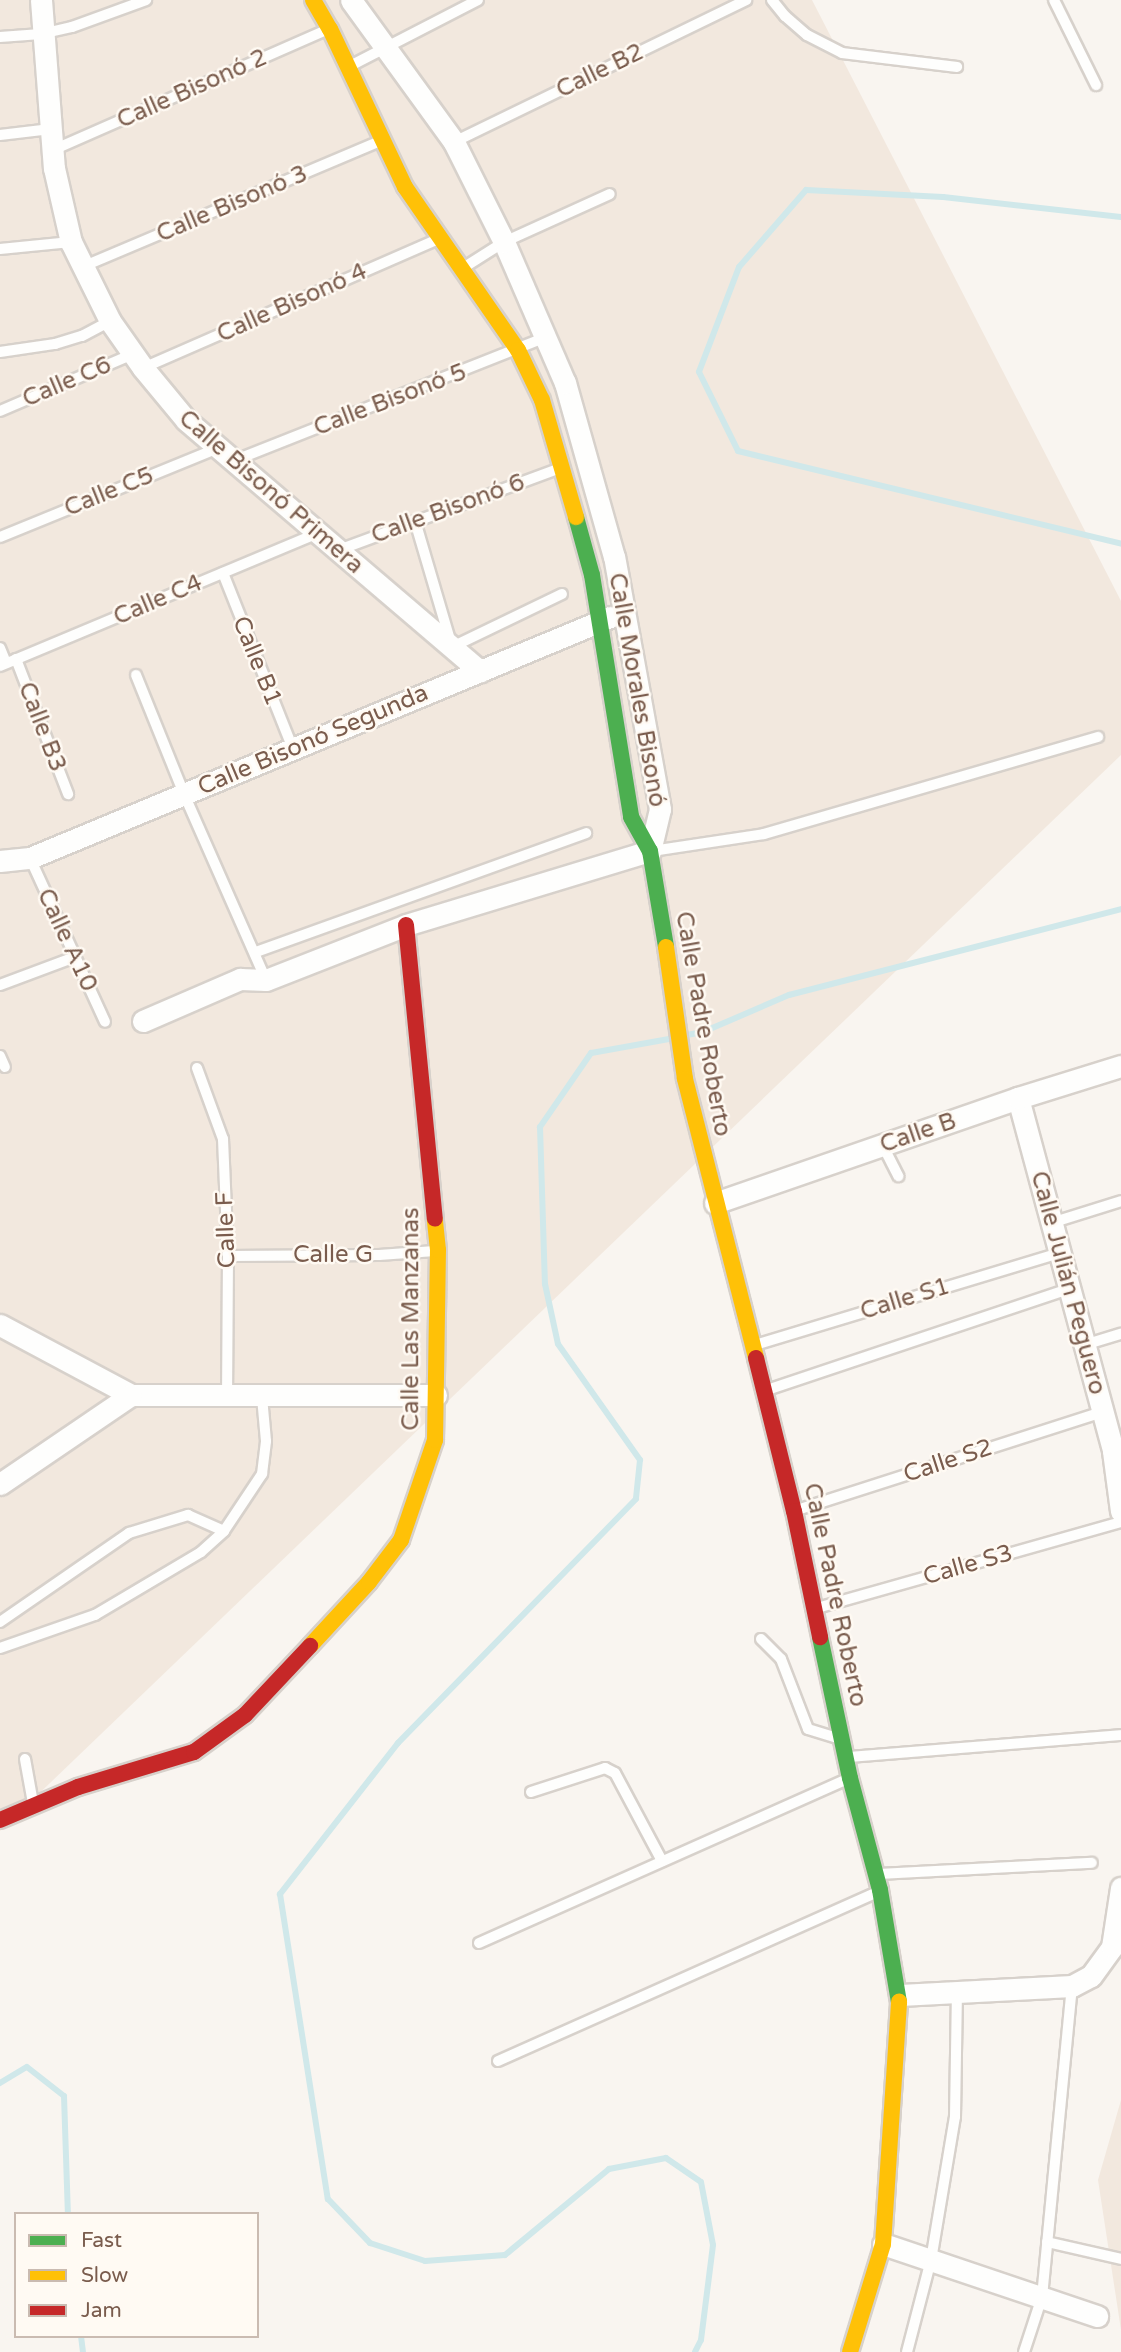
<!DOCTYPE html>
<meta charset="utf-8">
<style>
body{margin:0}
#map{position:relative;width:1121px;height:2352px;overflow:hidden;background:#f9f5f0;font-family:"Varela Round",sans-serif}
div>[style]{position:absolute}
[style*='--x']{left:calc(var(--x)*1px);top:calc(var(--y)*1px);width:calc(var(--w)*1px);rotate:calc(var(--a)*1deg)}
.residential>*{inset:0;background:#f2e8de}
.stream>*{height:6px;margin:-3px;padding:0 3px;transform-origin:3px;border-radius:3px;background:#d0e8ea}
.roads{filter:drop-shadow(2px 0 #d7d1cb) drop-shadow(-2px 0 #d7d1cb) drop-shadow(0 2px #d7d1cb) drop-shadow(0 -2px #d7d1cb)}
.lane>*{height:10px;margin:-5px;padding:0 5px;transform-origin:5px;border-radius:5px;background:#fefefd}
.street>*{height:21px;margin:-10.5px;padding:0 10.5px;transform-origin:10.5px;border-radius:10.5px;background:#fefefd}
.fast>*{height:16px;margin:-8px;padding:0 8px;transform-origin:8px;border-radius:8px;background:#4caf50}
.slow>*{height:16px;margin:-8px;padding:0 8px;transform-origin:8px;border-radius:8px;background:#ffc107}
.jam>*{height:16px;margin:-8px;padding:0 8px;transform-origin:8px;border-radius:8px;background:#c62828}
span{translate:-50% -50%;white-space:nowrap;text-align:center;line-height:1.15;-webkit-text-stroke:5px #fffaf3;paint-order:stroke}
.street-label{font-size:24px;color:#7a5c4d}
.legend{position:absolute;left:14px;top:2212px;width:245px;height:126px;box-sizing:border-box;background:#fffaf3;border:2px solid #cabbb1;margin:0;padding:9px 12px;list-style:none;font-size:21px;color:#7a5c4d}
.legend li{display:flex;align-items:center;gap:14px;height:35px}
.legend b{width:35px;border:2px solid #cabbb1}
</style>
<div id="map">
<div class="residential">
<i style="clip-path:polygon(0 0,812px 0,1121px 601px,1121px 755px,0 1831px)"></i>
<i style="clip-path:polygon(1121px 2100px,1121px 2330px,1098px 2180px)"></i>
</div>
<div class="stream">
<i style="--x:1121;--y:217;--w:179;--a:-173.6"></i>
<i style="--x:943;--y:197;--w:137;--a:-177.1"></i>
<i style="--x:806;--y:190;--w:102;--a:131"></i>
<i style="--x:739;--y:267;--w:112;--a:110.9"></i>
<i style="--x:699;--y:372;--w:88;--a:63.7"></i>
<i style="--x:738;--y:451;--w:394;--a:13.6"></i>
<i style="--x:687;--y:1035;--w:16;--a:-11"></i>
<i style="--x:703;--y:1032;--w:94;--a:-23.3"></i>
<i style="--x:789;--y:995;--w:343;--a:-14.5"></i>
<i style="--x:669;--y:1039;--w:79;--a:169.8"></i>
<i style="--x:591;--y:1053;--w:90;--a:124.6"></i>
<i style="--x:540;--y:1127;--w:157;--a:88.2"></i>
<i style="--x:545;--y:1284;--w:61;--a:77.8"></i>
<i style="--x:558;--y:1344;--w:142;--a:54.7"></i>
<i style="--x:640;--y:1460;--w:39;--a:96"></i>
<i style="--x:636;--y:1499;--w:341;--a:134.3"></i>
<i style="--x:398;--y:1743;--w:192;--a:128"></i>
<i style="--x:280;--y:1894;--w:309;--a:81.1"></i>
<i style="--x:328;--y:2199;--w:61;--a:46.3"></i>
<i style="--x:370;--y:2243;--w:58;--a:18.1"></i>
<i style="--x:425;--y:2261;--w:80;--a:-4.3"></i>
<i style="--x:505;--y:2255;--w:135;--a:-39.6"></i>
<i style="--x:609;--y:2169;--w:58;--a:-10.9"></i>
<i style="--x:666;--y:2158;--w:42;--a:34.4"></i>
<i style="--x:701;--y:2182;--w:64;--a:79.2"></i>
<i style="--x:713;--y:2245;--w:96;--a:97.2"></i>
<i style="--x:701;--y:2340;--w:13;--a:117"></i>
<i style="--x:0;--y:2083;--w:31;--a:-31"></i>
<i style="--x:27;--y:2067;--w:47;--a:38.1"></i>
<i style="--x:64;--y:2096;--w:118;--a:88.1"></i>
<i style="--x:81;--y:2336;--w:16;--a:83"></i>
</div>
<div class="roads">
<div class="lane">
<i style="--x:772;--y:0;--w:21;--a:51"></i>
<i style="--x:785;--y:16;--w:29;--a:41"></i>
<i style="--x:807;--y:35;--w:39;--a:27"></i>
<i style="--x:842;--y:53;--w:116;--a:6.9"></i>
<i style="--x:1054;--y:0;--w:95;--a:63.7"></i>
<i style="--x:0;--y:37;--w:41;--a:-4.2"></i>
<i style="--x:41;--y:34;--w:32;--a:-13"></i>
<i style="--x:72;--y:27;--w:79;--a:-20"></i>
<i style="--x:350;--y:66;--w:144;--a:-27.3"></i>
<i style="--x:0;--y:135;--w:51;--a:-6.7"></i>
<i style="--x:454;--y:142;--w:325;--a:-25.9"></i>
<i style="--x:53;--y:150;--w:301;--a:-23.7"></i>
<i style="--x:0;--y:249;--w:71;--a:-5.6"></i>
<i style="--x:82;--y:267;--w:326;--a:-22.9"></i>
<i style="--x:463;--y:268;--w:49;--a:-32.4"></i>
<i style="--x:504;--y:242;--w:116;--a:-24.4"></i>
<i style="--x:0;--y:352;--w:56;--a:-8.3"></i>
<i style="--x:55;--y:344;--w:28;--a:-17"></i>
<i style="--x:82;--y:336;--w:32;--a:-28"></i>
<i style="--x:143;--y:368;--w:322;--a:-23.6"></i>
<i style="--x:0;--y:411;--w:145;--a:-23.2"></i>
<i style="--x:233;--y:461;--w:337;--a:-21.6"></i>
<i style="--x:415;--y:521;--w:131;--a:73.6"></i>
<i style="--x:452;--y:647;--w:122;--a:-25.7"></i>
<i style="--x:0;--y:537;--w:235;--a:-22.2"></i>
<i style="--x:336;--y:551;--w:239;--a:-20.3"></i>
<i style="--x:223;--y:573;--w:189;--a:68.3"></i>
<i style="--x:0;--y:648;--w:16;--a:68"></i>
<i style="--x:16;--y:659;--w:145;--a:68.9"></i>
<i style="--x:0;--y:666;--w:342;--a:-22.7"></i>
<i style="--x:136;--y:675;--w:128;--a:68"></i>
<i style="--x:184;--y:794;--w:203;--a:66.2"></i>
<i style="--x:652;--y:851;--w:113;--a:-8.6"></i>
<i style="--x:764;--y:834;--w:348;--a:-16.2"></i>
<i style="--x:30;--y:858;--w:180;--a:65.4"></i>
<i style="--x:256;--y:952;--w:351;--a:-19.8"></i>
<i style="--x:0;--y:985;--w:80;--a:-20.5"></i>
<i style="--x:0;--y:1056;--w:12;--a:66"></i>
<i style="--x:197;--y:1068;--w:76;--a:69.9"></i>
<i style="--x:223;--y:1139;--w:117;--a:87.6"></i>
<i style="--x:228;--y:1256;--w:141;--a:90.4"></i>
<i style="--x:883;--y:1146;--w:34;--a:63"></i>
<i style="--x:1051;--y:1223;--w:73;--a:-17.4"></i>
<i style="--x:228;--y:1256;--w:151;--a:-0.4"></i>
<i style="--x:379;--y:1255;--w:56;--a:-4.1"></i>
<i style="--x:755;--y:1345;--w:318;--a:-16.8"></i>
<i style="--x:1084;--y:1345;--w:39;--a:-17"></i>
<i style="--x:767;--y:1390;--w:318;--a:-18.5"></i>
<i style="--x:797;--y:1510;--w:321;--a:-17.8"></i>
<i style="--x:817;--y:1608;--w:316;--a:-15.8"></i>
<i style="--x:0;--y:1622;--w:157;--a:-34.6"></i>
<i style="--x:129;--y:1533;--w:62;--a:-17"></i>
<i style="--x:188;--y:1515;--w:39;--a:24"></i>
<i style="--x:761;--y:1639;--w:28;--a:45"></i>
<i style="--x:781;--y:1659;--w:75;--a:68.9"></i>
<i style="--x:808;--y:1729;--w:34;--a:17"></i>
<i style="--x:0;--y:1648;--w:101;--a:-19.2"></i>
<i style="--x:95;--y:1615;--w:123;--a:-30.7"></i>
<i style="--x:201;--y:1552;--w:31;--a:-42"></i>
<i style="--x:224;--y:1531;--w:69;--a:-56.3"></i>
<i style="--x:262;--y:1474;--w:33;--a:-83"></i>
<i style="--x:266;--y:1441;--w:44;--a:-95.2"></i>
<i style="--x:848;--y:1757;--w:274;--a:-4.6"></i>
<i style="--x:25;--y:1759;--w:45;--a:79.7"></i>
<i style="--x:531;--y:1792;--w:78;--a:-18"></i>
<i style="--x:605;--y:1768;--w:11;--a:27"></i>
<i style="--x:615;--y:1773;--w:100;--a:61.9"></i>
<i style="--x:879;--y:1874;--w:213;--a:-3"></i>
<i style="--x:479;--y:1943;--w:403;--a:-24"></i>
<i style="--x:498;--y:2061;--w:417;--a:-24"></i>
<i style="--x:1047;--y:2242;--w:76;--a:12.9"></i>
<i style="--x:907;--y:2352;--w:95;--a:-75.4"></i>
<i style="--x:931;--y:2260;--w:145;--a:-80.5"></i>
<i style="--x:955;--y:2117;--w:125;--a:-89.1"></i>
<i style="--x:1024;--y:2352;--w:58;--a:-71.9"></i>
<i style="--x:1042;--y:2297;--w:312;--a:-84.5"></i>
</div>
<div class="street">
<i style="--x:41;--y:0;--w:169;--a:85.6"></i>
<i style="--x:54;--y:168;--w:76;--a:77.1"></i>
<i style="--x:71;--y:242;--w:88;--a:63.7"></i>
<i style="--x:110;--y:321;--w:57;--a:54.9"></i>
<i style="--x:143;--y:368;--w:67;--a:50.4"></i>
<i style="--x:186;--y:420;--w:387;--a:40.5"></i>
<i style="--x:0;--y:861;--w:30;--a:-6"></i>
<i style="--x:30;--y:858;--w:628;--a:-22.56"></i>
<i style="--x:143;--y:1021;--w:106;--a:-23.4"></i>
<i style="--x:240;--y:979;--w:26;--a:2"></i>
<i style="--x:266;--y:980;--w:150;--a:-21.4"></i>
<i style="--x:406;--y:925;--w:255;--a:-16.9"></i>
<i style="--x:650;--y:851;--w:43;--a:-76.6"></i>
<i style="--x:660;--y:809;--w:256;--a:-100.3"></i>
<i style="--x:614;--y:557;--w:181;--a:-105.7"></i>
<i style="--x:565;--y:383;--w:154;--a:-113.4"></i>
<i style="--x:504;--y:242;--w:112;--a:-116.6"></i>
<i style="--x:454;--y:142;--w:175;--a:-126"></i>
<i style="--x:1018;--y:1098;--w:366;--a:74.9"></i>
<i style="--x:1113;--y:1451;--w:61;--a:82.4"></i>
<i style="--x:715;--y:1203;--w:321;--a:-19.1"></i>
<i style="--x:1018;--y:1098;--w:108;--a:-17.3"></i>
<i style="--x:0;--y:1325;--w:149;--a:28.1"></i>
<i style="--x:131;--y:1395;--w:305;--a:0"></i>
<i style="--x:0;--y:1484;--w:158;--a:-34.2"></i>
<i style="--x:900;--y:1995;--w:172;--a:-3"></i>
<i style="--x:1072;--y:1986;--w:21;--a:-28"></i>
<i style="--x:1091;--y:1976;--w:36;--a:-54"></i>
<i style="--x:1112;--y:1947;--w:60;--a:-81.3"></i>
<i style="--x:883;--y:2244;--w:226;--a:18.6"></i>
</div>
<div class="fast">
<i style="--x:576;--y:517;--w:60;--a:74.6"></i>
<i style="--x:592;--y:575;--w:245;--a:80.8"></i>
<i style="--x:631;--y:817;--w:39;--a:61"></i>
<i style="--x:650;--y:851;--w:97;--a:80.5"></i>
<i style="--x:820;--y:1637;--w:144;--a:78"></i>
<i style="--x:850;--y:1778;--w:116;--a:75"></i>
<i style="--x:880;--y:1890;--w:114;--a:80.4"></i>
</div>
<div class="slow">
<i style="--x:313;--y:0;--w:34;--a:60"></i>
<i style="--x:330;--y:29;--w:175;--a:64.6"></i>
<i style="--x:405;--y:187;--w:198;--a:55.3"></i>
<i style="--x:518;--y:350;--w:55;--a:64.4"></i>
<i style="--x:542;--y:400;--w:122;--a:73.8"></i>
<i style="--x:666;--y:947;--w:133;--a:81.8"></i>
<i style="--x:685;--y:1079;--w:288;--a:75.7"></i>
<i style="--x:310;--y:1646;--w:87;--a:-47.3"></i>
<i style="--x:369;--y:1582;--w:53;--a:-52.7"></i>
<i style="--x:401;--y:1540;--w:106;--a:-71.2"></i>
<i style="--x:435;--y:1440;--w:190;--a:-89.1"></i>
<i style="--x:438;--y:1250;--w:31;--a:-96"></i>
<i style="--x:850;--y:2352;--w:113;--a:-73"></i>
<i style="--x:883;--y:2244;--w:243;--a:-86.2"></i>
</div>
<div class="jam">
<i style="--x:406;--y:925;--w:295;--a:84.4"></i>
<i style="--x:756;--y:1358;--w:158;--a:76.1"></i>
<i style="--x:794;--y:1511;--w:129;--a:78.3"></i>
<i style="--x:0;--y:1820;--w:85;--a:-22.9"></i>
<i style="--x:78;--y:1787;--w:121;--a:-16.8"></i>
<i style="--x:194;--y:1752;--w:63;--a:-36"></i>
<i style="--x:245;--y:1715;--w:95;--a:-46.7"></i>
</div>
</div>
<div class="street-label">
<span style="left:600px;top:71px;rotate:-26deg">Calle B2</span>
<span style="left:192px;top:89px;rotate:-24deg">Calle Bisonó 2</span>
<span style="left:232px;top:204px;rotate:-23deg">Calle Bisonó 3</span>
<span style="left:292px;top:303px;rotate:-24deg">Calle Bisonó 4</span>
<span style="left:67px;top:382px;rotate:-23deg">Calle C6</span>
<span style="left:390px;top:400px;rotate:-21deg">Calle Bisonó 5</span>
<span style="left:109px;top:492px;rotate:-22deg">Calle C5</span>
<span style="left:271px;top:492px;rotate:41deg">Calle Bisonó Primera</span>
<span style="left:448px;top:509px;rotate:-20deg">Calle Bisonó 6</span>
<span style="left:158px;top:600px;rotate:-23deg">Calle C4</span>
<span style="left:257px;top:661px;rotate:68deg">Calle B1</span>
<span style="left:637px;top:690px;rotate:80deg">Calle Morales Bisonó</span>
<span style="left:42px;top:727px;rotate:69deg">Calle B3</span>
<span style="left:313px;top:740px;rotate:-23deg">Calle Bisonó Segunda</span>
<span style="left:67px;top:940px;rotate:65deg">Calle A10</span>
<span style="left:703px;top:1024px;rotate:80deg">Calle Padre Roberto</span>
<span style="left:918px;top:1133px;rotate:-19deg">Calle B</span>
<span style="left:226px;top:1230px;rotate:-92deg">Calle F</span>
<span style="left:333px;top:1255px">Calle G</span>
<span style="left:1068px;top:1283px;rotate:75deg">Calle Julián Peguero</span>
<span style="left:905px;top:1299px;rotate:-17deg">Calle S1</span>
<span style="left:411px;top:1319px;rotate:-90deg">Calle Las Manzanas</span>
<span style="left:948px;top:1461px;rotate:-18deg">Calle S2</span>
<span style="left:968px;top:1565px;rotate:-16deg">Calle S3</span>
<span style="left:835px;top:1595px;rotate:78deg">Calle Padre Roberto</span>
</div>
<ul class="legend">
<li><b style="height:9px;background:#4caf50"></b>Fast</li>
<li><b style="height:9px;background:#ffc107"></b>Slow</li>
<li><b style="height:9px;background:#c62828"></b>Jam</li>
</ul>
</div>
